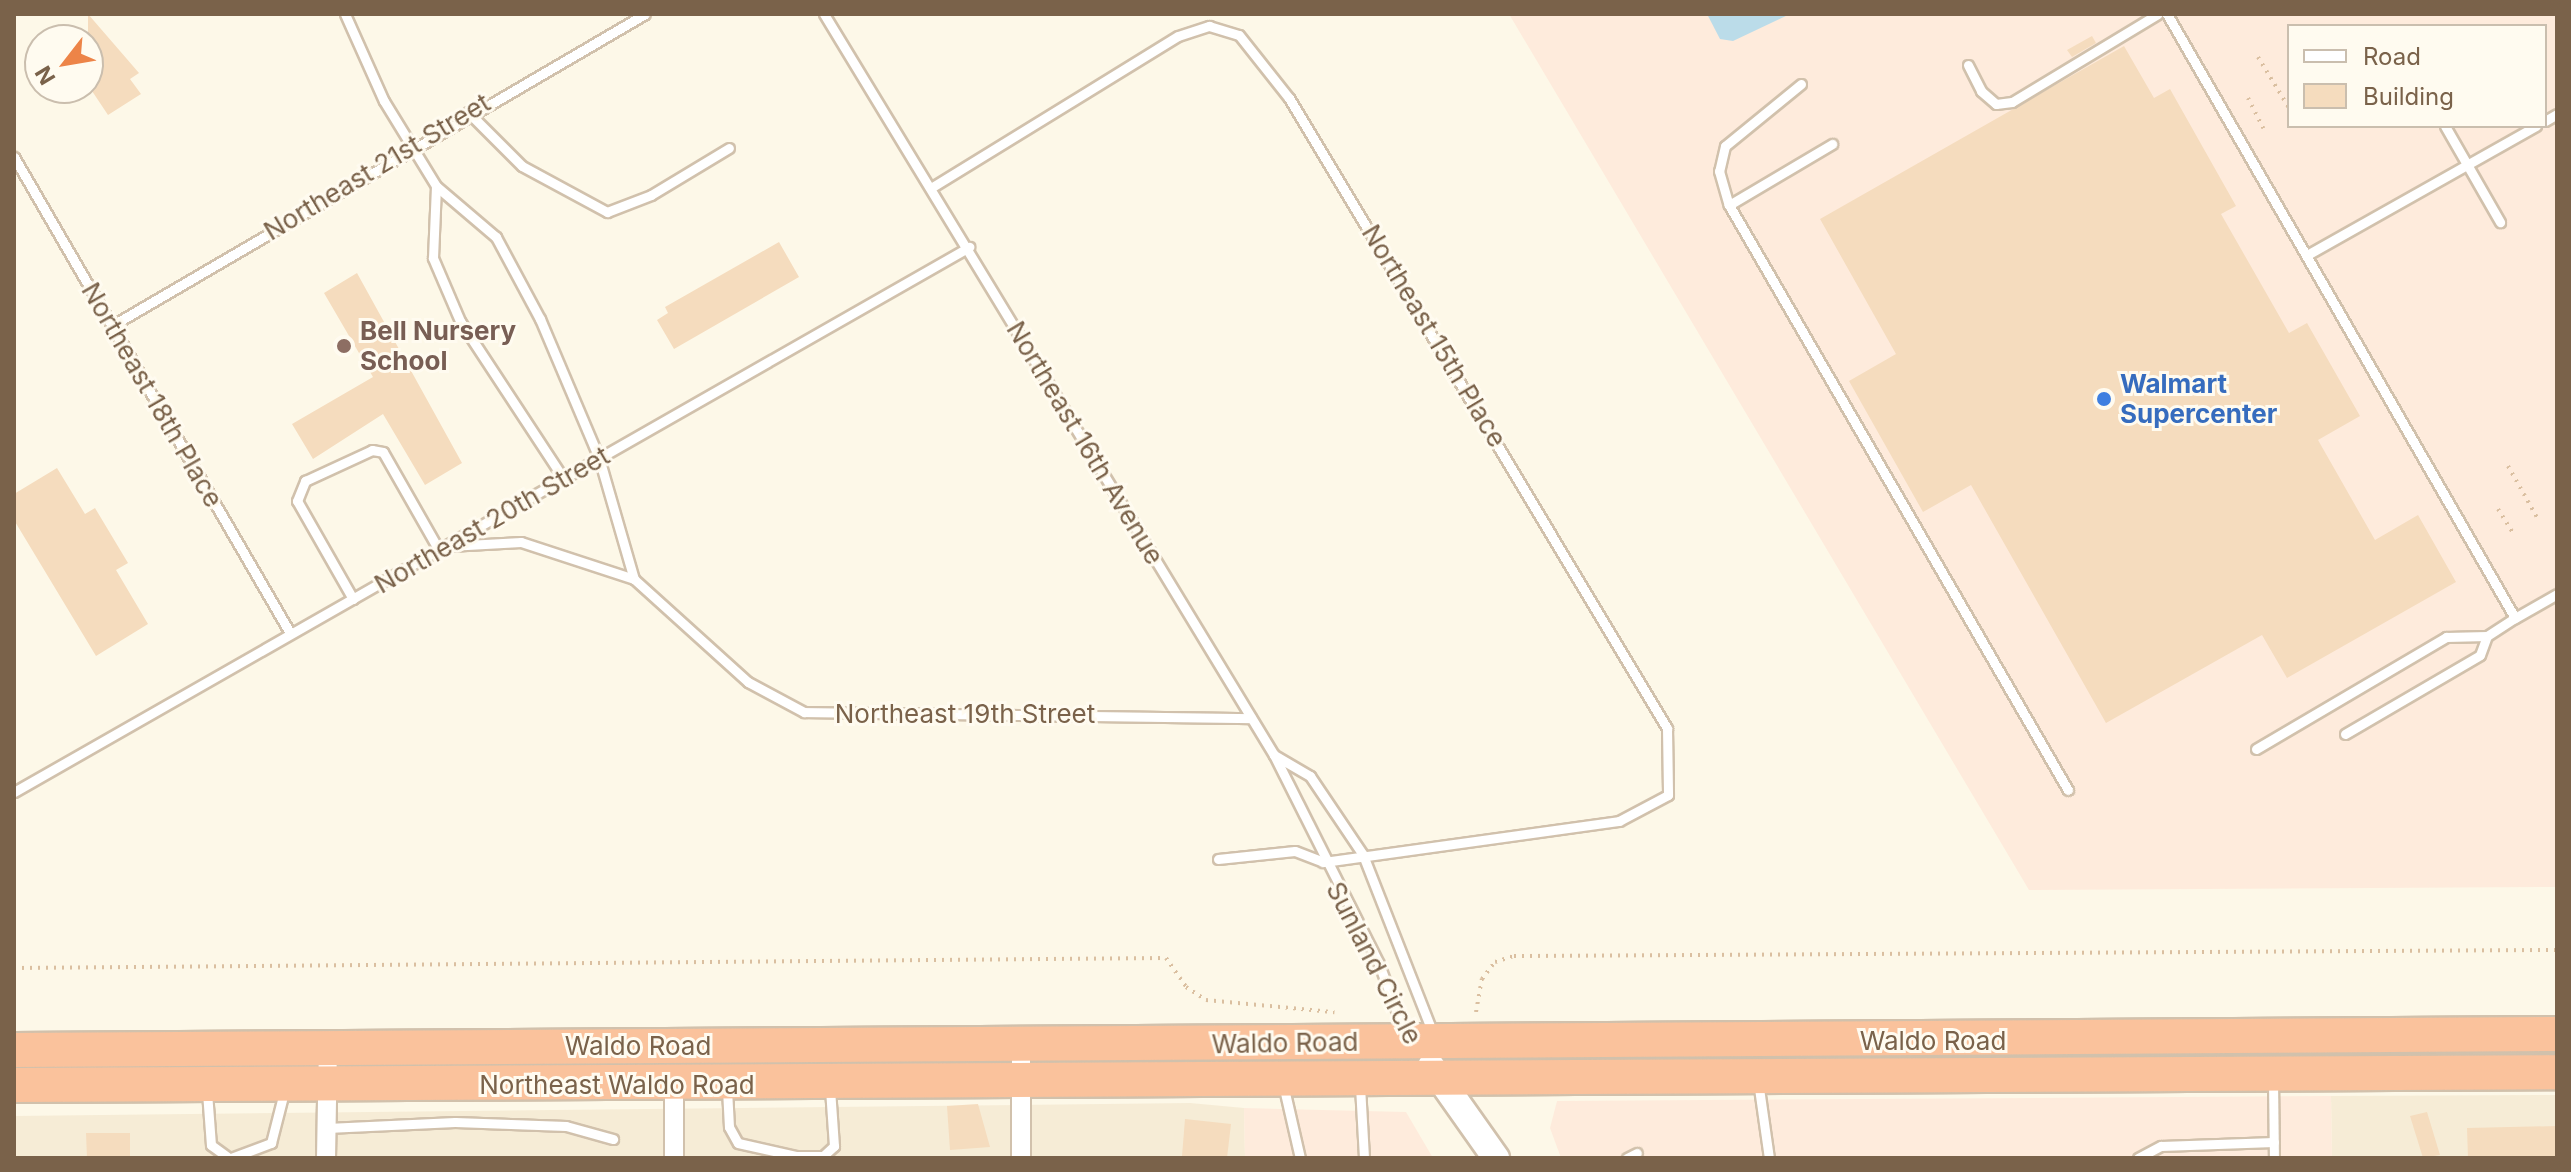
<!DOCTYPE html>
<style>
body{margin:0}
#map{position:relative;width:2571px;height:1172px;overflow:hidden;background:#fdf8e8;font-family:Inter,sans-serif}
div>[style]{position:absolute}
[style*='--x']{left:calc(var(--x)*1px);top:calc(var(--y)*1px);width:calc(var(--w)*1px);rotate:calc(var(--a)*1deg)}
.residential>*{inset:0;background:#f6ecd6}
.commercial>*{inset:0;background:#feebdc}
.water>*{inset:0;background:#bbdce9}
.building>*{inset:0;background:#f5dcbe}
.path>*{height:4px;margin-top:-2px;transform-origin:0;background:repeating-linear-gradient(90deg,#dabfa0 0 2px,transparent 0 8px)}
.roads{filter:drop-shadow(2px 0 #d1c1ac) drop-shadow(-2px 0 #d1c1ac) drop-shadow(0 2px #d1c1ac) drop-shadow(0 -2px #d1c1ac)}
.lane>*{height:9px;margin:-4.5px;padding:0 4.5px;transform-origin:4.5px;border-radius:4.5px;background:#fff}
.street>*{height:18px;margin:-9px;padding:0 9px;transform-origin:9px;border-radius:9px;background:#fff}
.secondary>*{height:26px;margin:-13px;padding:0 13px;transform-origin:13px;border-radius:13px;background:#fff}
.highway>*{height:34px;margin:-17px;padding:0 17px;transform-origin:17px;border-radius:17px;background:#fac29c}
.dots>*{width:22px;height:22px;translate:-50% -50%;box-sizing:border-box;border:4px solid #fffbf0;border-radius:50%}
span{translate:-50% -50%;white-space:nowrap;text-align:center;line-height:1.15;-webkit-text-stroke:6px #fffbf0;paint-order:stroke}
.street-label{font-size:26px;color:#7a624a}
.education-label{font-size:26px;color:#785e54;font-weight:700}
.left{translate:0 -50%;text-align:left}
.shop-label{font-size:26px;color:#366cbe;font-weight:700}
.frame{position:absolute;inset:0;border:16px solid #7a624a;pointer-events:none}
.legend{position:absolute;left:2287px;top:24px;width:260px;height:104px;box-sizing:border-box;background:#fffbf0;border:2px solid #cabeae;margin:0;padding:10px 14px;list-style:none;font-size:24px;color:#7a624a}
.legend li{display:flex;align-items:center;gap:16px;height:40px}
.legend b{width:40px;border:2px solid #cabeae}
.north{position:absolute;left:24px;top:24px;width:80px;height:80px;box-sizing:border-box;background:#fffbf0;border:2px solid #cabeae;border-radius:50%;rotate:239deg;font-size:22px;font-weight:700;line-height:32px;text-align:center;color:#7a624a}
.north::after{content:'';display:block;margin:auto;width:28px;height:36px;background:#ed8448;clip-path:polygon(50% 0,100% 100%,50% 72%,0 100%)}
</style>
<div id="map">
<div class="residential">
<i style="clip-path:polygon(2557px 1095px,2557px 1158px,2332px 1158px,2331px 1096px)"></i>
<i style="clip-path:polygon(1190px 1103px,1244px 1108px,1245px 1158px,14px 1158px,14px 1116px)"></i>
</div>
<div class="commercial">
<i style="clip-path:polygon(evenodd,1509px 14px,2557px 14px,2557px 887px,2029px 890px,1509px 14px,2289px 26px,2545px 26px,2545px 126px,2289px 126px,2289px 26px)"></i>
<i style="clip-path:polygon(2331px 1096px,2332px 1158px,1561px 1158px,1550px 1128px,1557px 1101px)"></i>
<i style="clip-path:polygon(1244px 1108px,1406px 1112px,1433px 1158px,1245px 1158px)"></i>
</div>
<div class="water">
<i style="clip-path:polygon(1707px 14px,1790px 14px,1733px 41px,1720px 39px)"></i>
</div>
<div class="building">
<i style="clip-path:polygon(88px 14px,139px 73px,130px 79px,141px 94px,108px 115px,88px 85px)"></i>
<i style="clip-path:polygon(2092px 36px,2096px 43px,2072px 57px,2067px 50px)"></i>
<i style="clip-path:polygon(2124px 46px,2154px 98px,2170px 89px,2236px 206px,2221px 214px,2289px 333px,2307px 323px,2360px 416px,2318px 440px,2375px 540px,2418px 515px,2456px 582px,2287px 678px,2262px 635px,2106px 723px,1971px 485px,1923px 512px,1849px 381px,1896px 354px,1820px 219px)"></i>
<i style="clip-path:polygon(779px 242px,799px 277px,674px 349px,657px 320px,668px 313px,665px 307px)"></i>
<i style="clip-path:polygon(357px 273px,462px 463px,425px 485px,383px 414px,313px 459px,292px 424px,373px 377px,324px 293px)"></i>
<i style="clip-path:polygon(57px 468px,85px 514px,95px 508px,128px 563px,116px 570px,148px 624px,96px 656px,14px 520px,14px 494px)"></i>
<i style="clip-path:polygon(978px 1104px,990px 1147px,950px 1150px,947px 1106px)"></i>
<i style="clip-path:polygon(2427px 1112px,2440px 1155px,2423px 1158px,2410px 1116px)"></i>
<i style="clip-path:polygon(1185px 1119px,1231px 1124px,1227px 1158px,1182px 1156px)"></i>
<i style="clip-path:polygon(2557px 1126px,2557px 1158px,2468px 1158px,2467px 1128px)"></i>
<i style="clip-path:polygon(86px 1133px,130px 1133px,130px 1158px,87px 1158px)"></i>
</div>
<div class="path">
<i style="--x:2258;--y:57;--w:60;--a:58.7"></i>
<i style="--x:2248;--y:98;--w:34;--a:63"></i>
<i style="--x:2508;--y:466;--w:63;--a:60.6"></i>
<i style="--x:2498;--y:509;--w:31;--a:58"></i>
<i style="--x:14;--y:968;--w:1152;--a:-0.5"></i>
<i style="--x:1166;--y:958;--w:35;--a:55"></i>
<i style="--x:1186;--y:987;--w:24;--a:33"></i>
<i style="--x:1206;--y:1000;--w:129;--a:5.4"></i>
<i style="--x:1476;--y:1012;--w:34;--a:-80"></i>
<i style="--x:1482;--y:979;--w:21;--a:-53"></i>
<i style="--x:1495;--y:962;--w:20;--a:-18"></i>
<i style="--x:1514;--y:956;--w:1043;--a:-0.33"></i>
</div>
<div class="roads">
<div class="lane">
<i style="--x:345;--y:14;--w:95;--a:65.9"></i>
<i style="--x:384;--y:101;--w:100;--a:58.5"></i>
<i style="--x:436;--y:186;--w:72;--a:92.4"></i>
<i style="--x:433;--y:258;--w:69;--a:66.8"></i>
<i style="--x:460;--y:321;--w:188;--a:56.7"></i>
<i style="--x:824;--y:14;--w:867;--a:58.73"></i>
<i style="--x:1274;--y:755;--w:42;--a:30.3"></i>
<i style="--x:1310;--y:776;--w:95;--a:56.1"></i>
<i style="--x:1363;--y:855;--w:194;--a:68.6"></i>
<i style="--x:2167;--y:14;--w:697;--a:60.05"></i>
<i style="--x:2515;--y:618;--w:48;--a:-29.7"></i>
<i style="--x:1968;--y:65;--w:29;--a:63"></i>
<i style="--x:1981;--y:91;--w:20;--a:41"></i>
<i style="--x:1996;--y:104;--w:16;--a:-7"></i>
<i style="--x:2012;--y:102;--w:170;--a:-31.1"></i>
<i style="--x:1801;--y:84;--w:98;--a:140.8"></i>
<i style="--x:1725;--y:146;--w:26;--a:103"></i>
<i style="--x:1719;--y:171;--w:35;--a:74"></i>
<i style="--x:1729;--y:205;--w:676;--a:59.91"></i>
<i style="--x:468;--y:112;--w:76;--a:45"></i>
<i style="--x:522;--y:166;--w:97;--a:28.4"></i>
<i style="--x:607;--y:212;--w:47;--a:-21.1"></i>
<i style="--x:651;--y:195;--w:91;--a:-31.1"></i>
<i style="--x:2545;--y:121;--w:14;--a:-30"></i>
<i style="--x:2445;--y:126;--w:111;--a:60.2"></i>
<i style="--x:14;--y:157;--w:550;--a:59.89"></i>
<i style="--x:436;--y:186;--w:79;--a:40.4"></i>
<i style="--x:496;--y:237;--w:93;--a:61.8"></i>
<i style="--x:540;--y:319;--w:151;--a:67"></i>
<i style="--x:599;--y:458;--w:126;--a:73.9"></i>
<i style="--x:934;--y:186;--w:286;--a:-31.6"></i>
<i style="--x:1178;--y:36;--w:33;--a:-18"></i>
<i style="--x:1209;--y:26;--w:31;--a:17"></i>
<i style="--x:1239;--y:35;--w:80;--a:51.6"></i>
<i style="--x:1289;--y:98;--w:735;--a:59.04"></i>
<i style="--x:1667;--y:728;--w:67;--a:89.1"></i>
<i style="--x:1668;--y:795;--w:55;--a:152"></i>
<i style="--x:1619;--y:821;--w:299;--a:172.1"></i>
<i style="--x:1729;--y:205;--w:120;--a:-30.6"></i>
<i style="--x:2307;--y:255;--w:263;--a:-29.4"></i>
<i style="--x:113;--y:325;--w:616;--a:-30.31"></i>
<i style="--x:449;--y:546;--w:72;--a:-3.2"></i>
<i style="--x:521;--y:542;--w:119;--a:18.1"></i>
<i style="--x:634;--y:579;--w:154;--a:42.1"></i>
<i style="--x:748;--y:682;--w:64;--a:28.2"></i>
<i style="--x:804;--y:712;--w:447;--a:0.8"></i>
<i style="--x:353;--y:599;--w:113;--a:-119.7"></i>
<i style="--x:297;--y:501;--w:22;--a:-68"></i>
<i style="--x:305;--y:481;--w:74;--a:-24.8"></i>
<i style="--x:372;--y:450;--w:11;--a:10"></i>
<i style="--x:383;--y:452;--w:113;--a:60.3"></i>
<i style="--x:2345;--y:734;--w:156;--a:-30.3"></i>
<i style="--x:2480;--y:655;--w:20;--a:-70"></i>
<i style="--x:2487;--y:636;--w:33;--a:-33"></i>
<i style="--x:2256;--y:749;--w:221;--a:-30.5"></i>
<i style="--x:2446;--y:637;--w:41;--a:-1.4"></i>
<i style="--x:1274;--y:755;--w:234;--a:63.3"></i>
<i style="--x:1379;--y:964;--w:75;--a:69.6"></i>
<i style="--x:14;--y:792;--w:1100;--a:-29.71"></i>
<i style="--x:1218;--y:859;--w:77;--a:-5.9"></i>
<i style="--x:1295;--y:851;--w:30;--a:21"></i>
<i style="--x:2273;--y:1080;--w:78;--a:89.3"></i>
<i style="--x:1758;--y:1081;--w:78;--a:81.9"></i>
<i style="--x:1283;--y:1084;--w:76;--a:77.1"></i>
<i style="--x:1360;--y:1086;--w:72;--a:86.8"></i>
<i style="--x:727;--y:1089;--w:38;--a:87"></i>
<i style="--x:729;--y:1127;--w:18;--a:61"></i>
<i style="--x:738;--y:1143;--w:59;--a:12.6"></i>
<i style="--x:796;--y:1156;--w:27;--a:0"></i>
<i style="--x:823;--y:1156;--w:15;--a:-42"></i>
<i style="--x:834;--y:1146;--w:57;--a:-94"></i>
<i style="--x:207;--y:1092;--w:53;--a:85.7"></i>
<i style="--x:211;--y:1145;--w:22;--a:36"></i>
<i style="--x:327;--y:1128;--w:128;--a:-2.7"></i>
<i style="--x:455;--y:1122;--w:111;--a:2.1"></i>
<i style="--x:566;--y:1126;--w:49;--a:15.5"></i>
<i style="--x:231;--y:1158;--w:43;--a:-20.6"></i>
<i style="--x:271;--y:1143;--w:53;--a:-75.7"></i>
<i style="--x:1627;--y:1158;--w:11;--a:-27"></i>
<i style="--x:2138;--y:1158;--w:26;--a:-28"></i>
<i style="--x:2161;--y:1146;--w:113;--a:-2"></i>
</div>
<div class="street">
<i style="--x:326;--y:1158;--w:111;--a:-89"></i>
<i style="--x:674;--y:1158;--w:82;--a:-90"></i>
<i style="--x:1021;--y:1158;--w:116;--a:-90"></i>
</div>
<div class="secondary">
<i style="--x:1431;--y:1066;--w:113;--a:54.8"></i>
</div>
<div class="highway">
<i style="--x:14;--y:1050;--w:2543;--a:-0.36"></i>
<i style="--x:14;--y:1085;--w:2543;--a:-0.29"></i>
</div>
</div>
<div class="dots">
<i style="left:344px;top:346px;background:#8d6e63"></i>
<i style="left:2104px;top:399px;background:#3f7fe0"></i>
</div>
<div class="street-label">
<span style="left:377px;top:167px;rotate:-31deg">Northeast 21st Street</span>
<span style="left:1434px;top:336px;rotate:59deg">Northeast 15th Place</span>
<span style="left:152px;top:395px;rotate:60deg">Northeast 18th Place</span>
<span style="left:1085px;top:443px;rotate:59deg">Northeast 16th Avenue</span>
<span style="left:492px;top:520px;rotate:-30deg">Northeast 20th Street</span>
<span style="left:965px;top:714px">Northeast 19th Street</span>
<span style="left:1374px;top:963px;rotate:63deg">Sunland Circle</span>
<span style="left:1933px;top:1041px">Waldo Road</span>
<span style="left:1285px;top:1043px;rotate:-1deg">Waldo Road</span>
<span style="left:638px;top:1046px">Waldo Road</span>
<span style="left:617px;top:1085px">Northeast Waldo Road</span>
</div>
<div class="education-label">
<span class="left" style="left:360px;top:346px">Bell Nursery<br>School</span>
</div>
<div class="shop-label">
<span class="left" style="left:2120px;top:399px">Walmart<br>Supercenter</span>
</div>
<div class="frame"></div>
<ul class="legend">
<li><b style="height:10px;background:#fff"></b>Road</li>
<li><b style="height:22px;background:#f5dcbe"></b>Building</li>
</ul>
<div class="north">N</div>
</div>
